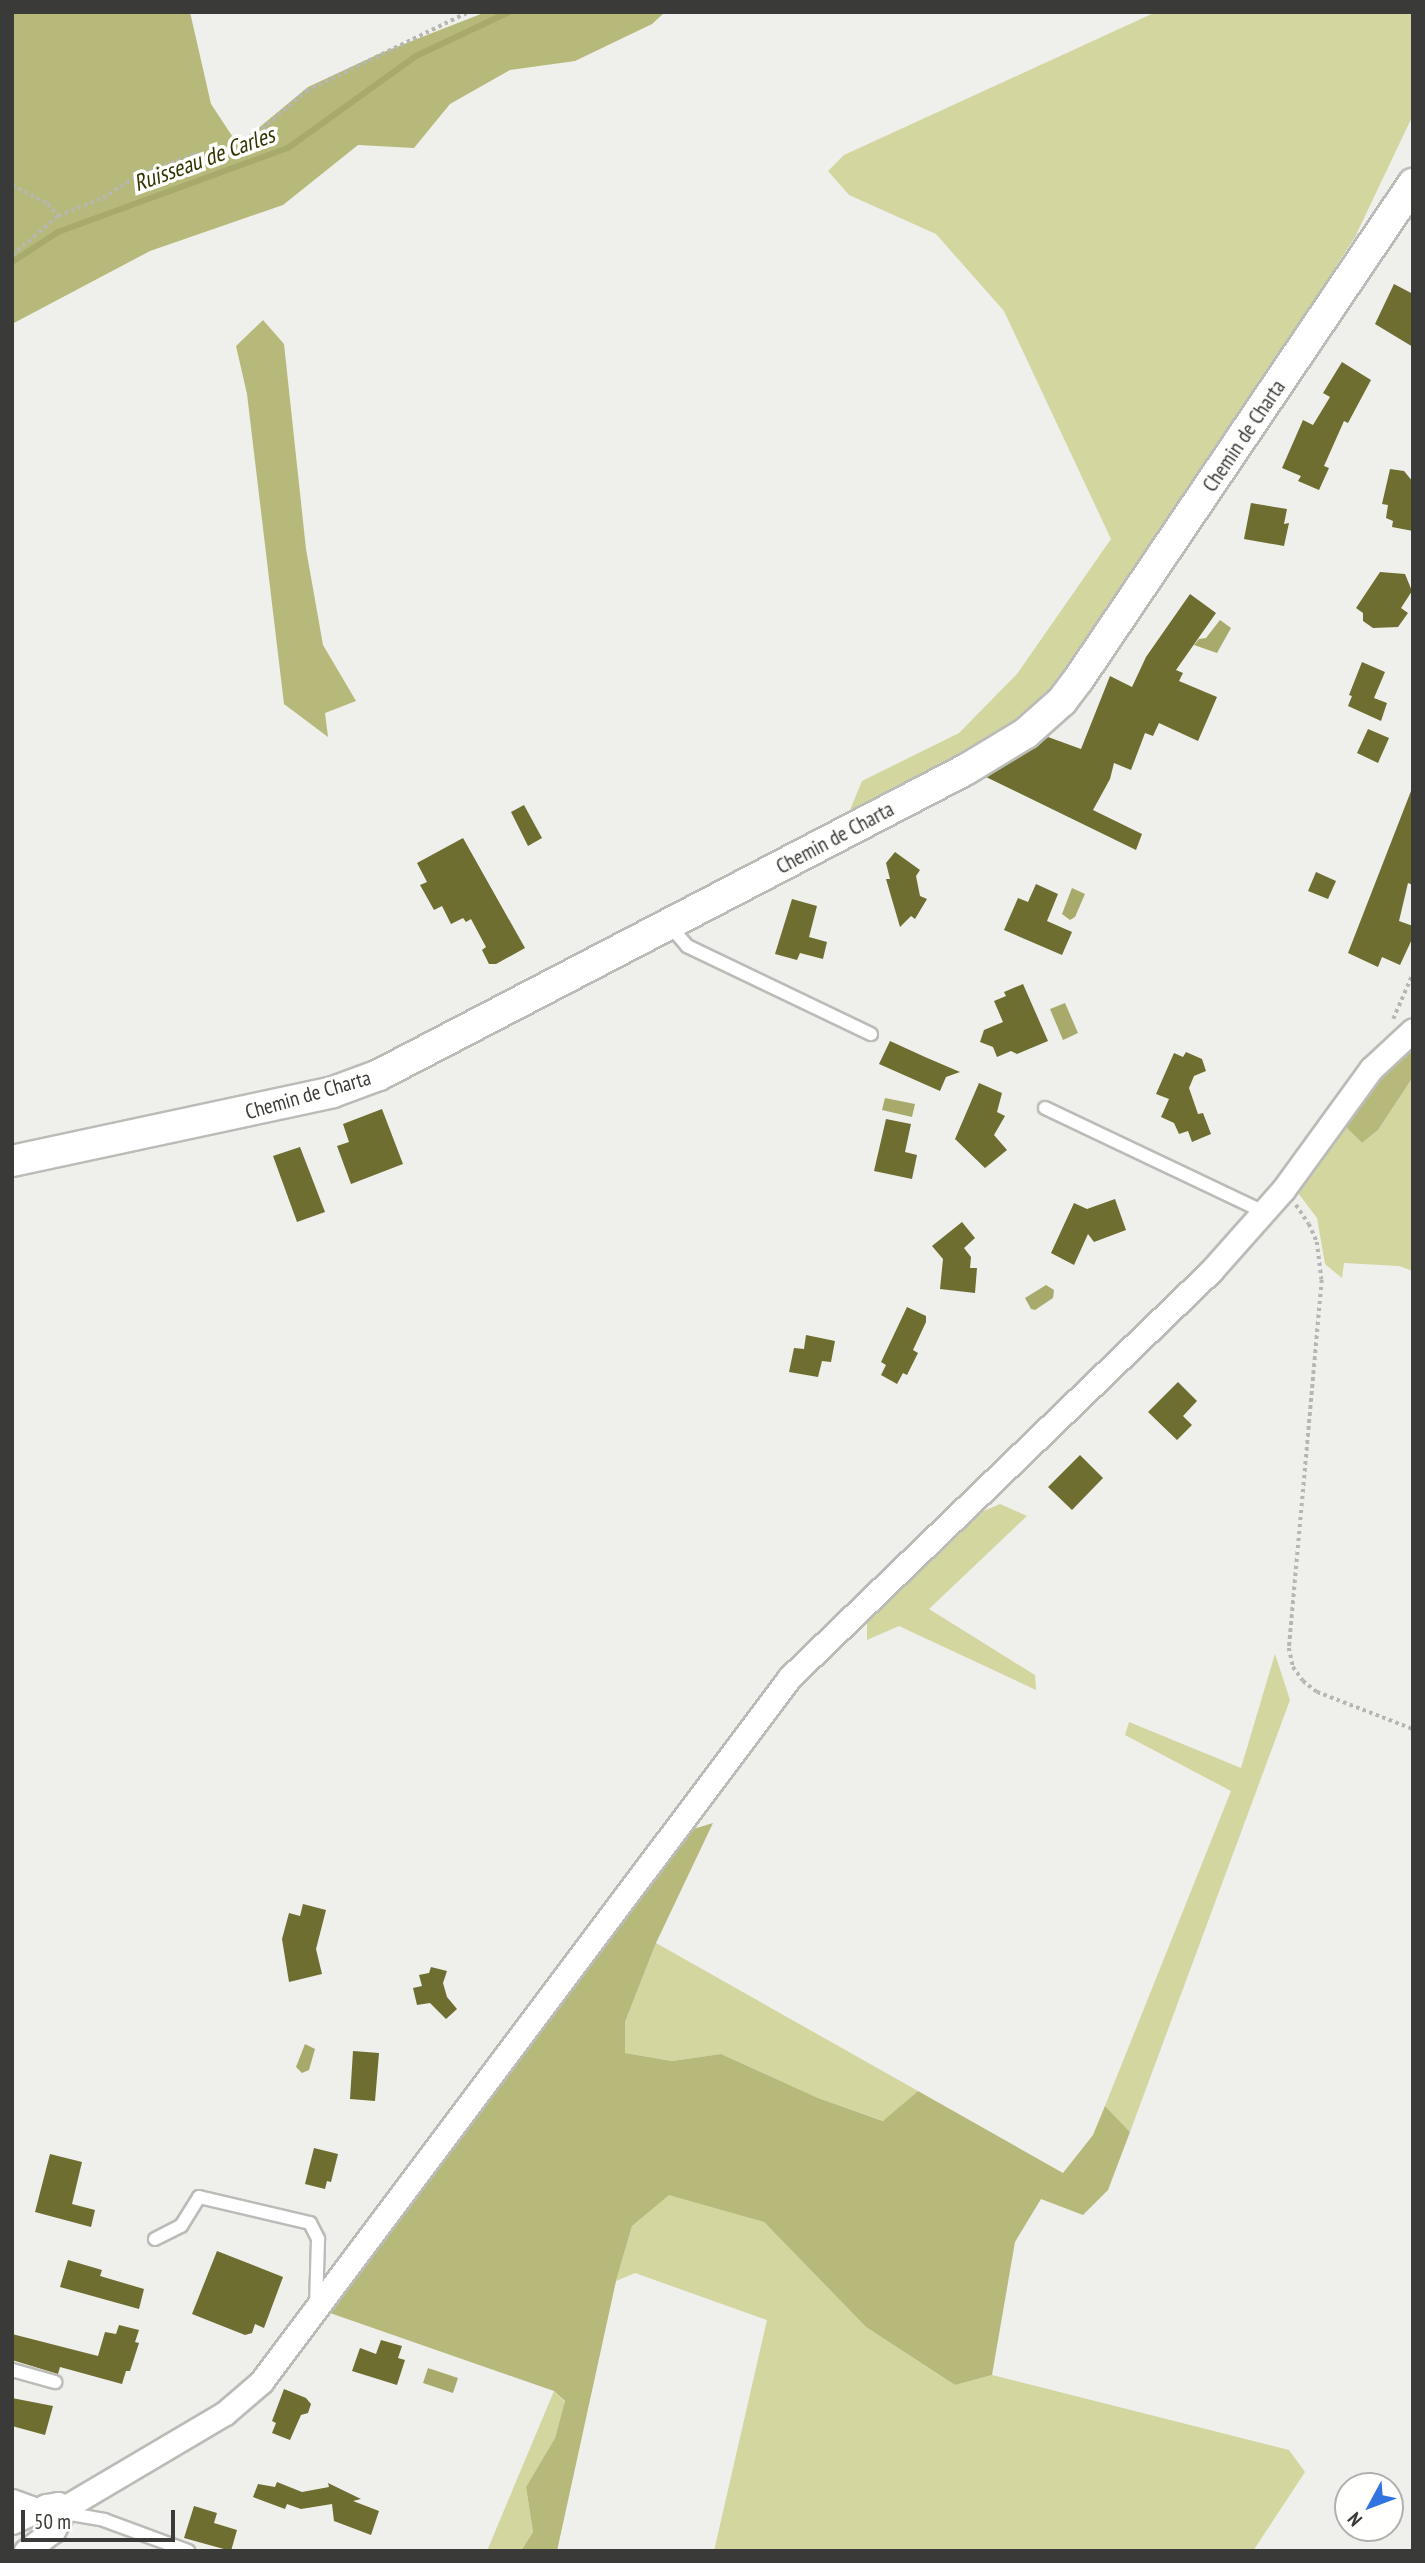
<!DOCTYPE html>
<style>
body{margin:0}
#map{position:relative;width:1425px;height:2563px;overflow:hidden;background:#efefeb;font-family:"PT Sans Narrow",sans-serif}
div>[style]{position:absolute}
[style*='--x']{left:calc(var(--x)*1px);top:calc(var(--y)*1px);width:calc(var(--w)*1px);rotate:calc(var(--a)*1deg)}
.green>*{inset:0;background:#d3d69f}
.forest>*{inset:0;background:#b7b97a}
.water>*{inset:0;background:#a8aa6c}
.stream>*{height:6px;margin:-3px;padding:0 3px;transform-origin:3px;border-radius:3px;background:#a8aa6c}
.building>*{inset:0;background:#6d6e30}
.path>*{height:3.5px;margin-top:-1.75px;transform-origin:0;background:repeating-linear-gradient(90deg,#b6b6b3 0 3.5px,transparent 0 7px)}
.roads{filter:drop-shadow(2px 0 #bbbcb8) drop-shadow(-2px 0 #bbbcb8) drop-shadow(0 2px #bbbcb8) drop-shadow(0 -2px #bbbcb8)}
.service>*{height:12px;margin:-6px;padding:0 6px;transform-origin:6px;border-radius:6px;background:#fff}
.minor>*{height:23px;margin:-11.5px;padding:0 11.5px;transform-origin:11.5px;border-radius:11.5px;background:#fff}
.tertiary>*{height:30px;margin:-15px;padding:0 15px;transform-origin:15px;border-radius:15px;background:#fff}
span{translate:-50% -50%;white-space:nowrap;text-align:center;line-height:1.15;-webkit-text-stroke:7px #fffffe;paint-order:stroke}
.street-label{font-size:21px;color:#3a3b39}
.water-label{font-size:23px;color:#323200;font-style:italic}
.frame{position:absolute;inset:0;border:14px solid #3a3b39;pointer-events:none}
.north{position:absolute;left:1334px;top:2472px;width:70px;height:70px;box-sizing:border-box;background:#fffffe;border:2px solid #b0b1af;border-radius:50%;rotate:229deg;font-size:19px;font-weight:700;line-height:28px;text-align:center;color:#3a3b39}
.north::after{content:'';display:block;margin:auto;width:24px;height:32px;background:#3174e1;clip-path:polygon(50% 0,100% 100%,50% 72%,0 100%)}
.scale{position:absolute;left:21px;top:2510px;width:154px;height:32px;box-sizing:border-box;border:4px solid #3a3b39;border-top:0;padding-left:9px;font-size:21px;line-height:24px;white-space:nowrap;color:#3a3b39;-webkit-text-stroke:5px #fffffe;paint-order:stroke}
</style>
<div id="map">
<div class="green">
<i style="clip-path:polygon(1156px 12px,1413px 12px,1413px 115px,1355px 237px,1060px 689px,1006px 738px,947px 769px,850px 810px,862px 781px,959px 733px,1017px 674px,1111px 539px,1004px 311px,936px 234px,849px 195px,828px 171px,844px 155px)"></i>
<i style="clip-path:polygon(1413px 1077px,1413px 1271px,1399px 1266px,1344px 1263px,1342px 1278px,1325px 1264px,1317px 1218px,1298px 1193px,1344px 1125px,1362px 1143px,1378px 1130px)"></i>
<i style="clip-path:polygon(1000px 1504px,1027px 1516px,929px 1609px,1035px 1675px,1036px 1690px,899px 1626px,867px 1640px,867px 1621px,965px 1519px)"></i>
<i style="clip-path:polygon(1275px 1654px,1290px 1700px,1130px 2132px,1105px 2106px,1231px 1791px,1125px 1735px,1129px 1722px,1241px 1768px)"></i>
<i style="clip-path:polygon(656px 1943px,918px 2091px,884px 2121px,818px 2098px,721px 2054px,672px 2061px,625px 2053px,625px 2022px)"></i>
<i style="clip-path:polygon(669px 2194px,764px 2222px,866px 2327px,955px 2385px,992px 2375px,1289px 2450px,1305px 2472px,1253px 2551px,714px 2551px,767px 2320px,635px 2273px,616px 2281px,632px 2226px)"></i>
<i style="clip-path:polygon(554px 2391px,565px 2402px,555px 2438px,526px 2487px,533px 2532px,521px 2551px,487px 2551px)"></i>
</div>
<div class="forest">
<i style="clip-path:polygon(12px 12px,190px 12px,211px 104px,238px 145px,308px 87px,381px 53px,486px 12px,665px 12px,652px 24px,575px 61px,510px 70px,450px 104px,414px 148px,358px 145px,283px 205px,150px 251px,12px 324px)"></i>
<i style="clip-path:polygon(263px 320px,284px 344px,306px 549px,323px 645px,356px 701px,325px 713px,328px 737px,284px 704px,247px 394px,236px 346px)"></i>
<i style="clip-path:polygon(1413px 1043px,1413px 1077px,1378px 1130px,1362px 1143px,1344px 1125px,1393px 1060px)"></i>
<i style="clip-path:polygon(713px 1823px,656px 1943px,625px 2022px,625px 2053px,672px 2061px,721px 2054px,818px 2098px,883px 2121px,918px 2091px,1063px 2173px,1093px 2135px,1105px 2106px,1130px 2132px,1108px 2190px,1083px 2215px,1041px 2199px,1015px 2242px,992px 2375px,955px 2385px,866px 2327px,764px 2222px,669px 2195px,632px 2226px,616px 2281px,557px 2551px,521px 2551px,533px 2532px,526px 2487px,555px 2438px,565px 2401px,554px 2391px,330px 2313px,690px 1830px)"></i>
</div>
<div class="water">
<i style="clip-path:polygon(1220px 620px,1231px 628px,1217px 653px,1194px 645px,1199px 639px,1206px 638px)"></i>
<i style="clip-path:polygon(1072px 888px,1085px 894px,1075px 917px,1070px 920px,1062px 914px)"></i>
<i style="clip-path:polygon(1065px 1003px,1078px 1033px,1063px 1040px,1050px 1009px)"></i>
<i style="clip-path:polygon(885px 1098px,915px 1104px,912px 1117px,882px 1110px)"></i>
<i style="clip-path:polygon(1046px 1285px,1054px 1290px,1053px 1298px,1035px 1310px,1031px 1309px,1025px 1298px)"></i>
<i style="clip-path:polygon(305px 2044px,315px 2049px,309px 2070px,302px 2073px,296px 2067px)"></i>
<i style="clip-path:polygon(428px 2368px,458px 2378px,453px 2393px,423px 2383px)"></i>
</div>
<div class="stream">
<i style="--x:12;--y:262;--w:55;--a:-33.1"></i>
<i style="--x:58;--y:232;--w:245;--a:-20.1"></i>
<i style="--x:288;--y:148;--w:158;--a:-35.7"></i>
<i style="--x:416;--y:56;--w:103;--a:-25.3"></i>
</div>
<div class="building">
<i style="clip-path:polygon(1394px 284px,1413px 294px,1413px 347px,1375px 324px)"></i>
<i style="clip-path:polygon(1342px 362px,1371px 380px,1348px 423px,1344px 421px,1324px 466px,1329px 468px,1319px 490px,1298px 481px,1301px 476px,1282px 468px,1303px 420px,1313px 425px,1330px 397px,1323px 393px)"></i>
<i style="clip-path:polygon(1390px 469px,1404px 471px,1413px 482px,1413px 531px,1392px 527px,1393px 521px,1386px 518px,1388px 505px,1382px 504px)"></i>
<i style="clip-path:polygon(1251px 503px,1287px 509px,1284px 524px,1289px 523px,1284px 546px,1244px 539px)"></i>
<i style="clip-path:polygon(1380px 572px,1405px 574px,1412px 591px,1401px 608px,1408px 613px,1398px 627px,1373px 628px,1363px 621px,1363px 613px,1356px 608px)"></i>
<i style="clip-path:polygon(1190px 594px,1216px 613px,1176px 670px,1183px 673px,1179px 681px,1217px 697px,1198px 741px,1159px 723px,1153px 736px,1145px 733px,1131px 770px,1114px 763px,1110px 779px,1093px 810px,1142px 834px,1136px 850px,986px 777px,1048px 737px,1081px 749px,1110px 676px,1132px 687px,1146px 657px)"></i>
<i style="clip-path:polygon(1362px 662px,1385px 672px,1374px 698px,1387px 703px,1381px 721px,1348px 706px,1352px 696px,1349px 695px)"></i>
<i style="clip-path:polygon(1368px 729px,1389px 738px,1378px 763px,1357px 753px)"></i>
<i style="clip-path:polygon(1411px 791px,1413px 885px,1408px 883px,1399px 921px,1413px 926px,1413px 937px,1400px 965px,1382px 957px,1378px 967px,1348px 953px)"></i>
<i style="clip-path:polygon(524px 805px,542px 838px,528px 846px,511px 812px)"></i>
<i style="clip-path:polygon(463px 838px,525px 948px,496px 964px,489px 964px,482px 950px,486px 947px,471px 919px,466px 922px,463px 918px,451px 924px,442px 906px,434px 910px,420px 885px,427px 882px,417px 863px)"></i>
<i style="clip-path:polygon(895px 852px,920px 870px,916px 876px,920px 896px,927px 899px,915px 919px,911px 916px,900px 927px,886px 879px,890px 879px,886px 863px)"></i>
<i style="clip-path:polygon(1316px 872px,1336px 881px,1328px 899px,1308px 891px)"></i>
<i style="clip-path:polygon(1036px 884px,1058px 894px,1047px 921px,1072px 932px,1062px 955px,1004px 930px,1018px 898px,1028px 902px)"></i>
<i style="clip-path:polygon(792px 899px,817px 906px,809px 937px,827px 942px,823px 959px,800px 953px,797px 960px,775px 954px)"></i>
<i style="clip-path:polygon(1023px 984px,1048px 1041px,1017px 1054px,1011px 1051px,997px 1057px,993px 1047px,980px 1042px,984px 1030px,1003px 1022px,994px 1001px,1006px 996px,1004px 992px)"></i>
<i style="clip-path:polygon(890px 1041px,925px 1057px,960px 1072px,946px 1077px,940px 1091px,879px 1064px)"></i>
<i style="clip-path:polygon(1186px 1052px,1202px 1059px,1206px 1071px,1194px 1076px,1189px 1088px,1198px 1114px,1203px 1113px,1211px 1134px,1192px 1142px,1188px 1131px,1179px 1134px,1174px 1123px,1161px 1117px,1169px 1099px,1156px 1094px,1174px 1053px,1183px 1057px)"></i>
<i style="clip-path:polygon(979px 1083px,1002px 1093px,997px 1112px,1005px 1116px,994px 1135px,1007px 1150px,985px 1168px,955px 1139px)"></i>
<i style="clip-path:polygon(382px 1109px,403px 1164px,351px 1184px,337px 1146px,349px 1142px,343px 1124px)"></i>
<i style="clip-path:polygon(886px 1119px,911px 1124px,905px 1152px,917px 1155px,912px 1179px,874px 1171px)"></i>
<i style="clip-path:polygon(300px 1147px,325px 1212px,297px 1222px,273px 1156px)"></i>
<i style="clip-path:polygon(1115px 1199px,1126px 1230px,1094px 1242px,1088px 1234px,1074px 1265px,1051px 1253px,1074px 1203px,1087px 1209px)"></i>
<i style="clip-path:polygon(962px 1222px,975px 1238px,964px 1248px,971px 1257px,970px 1268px,977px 1268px,975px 1293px,940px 1289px,943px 1259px,932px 1246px)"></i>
<i style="clip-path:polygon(907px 1307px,926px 1316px,926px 1322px,913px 1350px,918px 1353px,907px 1375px,903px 1373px,897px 1384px,881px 1375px,886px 1365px,881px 1362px)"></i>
<i style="clip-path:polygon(806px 1335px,835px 1341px,831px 1362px,822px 1361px,818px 1377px,789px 1372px,794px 1348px,804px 1349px)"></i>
<i style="clip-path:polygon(1178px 1382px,1197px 1401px,1183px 1416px,1192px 1425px,1177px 1440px,1148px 1412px)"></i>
<i style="clip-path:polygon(1080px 1455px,1103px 1478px,1072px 1510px,1048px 1487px)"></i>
<i style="clip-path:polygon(303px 1904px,326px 1910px,316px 1949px,322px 1974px,289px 1982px,282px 1939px,289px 1913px,300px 1916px)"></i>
<i style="clip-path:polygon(431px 1967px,447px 1971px,443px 1983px,447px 1997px,457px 2009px,446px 2019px,430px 2003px,417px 2005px,413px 1988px,422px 1986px,419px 1975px,429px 1973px)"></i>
<i style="clip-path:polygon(353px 2051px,379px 2053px,375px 2101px,350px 2099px)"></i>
<i style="clip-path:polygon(314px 2148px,338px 2154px,331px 2182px,327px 2181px,325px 2189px,305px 2184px)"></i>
<i style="clip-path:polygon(50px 2154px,82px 2162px,72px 2204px,95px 2210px,91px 2227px,35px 2212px)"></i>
<i style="clip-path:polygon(217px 2251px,283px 2277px,264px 2328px,255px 2324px,252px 2333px,245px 2335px,192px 2314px)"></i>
<i style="clip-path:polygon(68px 2260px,102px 2270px,100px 2276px,144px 2289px,139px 2309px,60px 2287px)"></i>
<i style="clip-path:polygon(119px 2325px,139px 2330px,135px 2342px,139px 2343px,130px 2371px,126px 2371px,122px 2384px,60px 2367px,58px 2374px,12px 2360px,12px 2334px,98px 2356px,105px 2332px,116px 2334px)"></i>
<i style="clip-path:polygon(381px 2340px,402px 2346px,398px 2358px,405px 2360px,397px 2385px,352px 2371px,360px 2348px,376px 2354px)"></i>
<i style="clip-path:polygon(284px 2389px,306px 2398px,311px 2404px,308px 2413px,301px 2415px,290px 2440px,272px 2433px,276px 2423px,272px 2421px)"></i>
<i style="clip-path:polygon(12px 2398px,53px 2406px,45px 2435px,12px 2426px)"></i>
<i style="clip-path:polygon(277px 2482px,302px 2492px,329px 2487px,328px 2483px,361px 2499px,353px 2501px,379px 2511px,371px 2535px,334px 2521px,332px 2504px,301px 2509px,287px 2504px,285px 2509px,253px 2497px,258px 2484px,275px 2487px)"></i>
<i style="clip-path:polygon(194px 2506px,217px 2513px,214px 2523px,237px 2530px,231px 2551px,184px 2538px)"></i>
</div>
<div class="path">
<i style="--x:12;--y:185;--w:41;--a:27.8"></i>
<i style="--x:48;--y:204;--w:16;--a:50"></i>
<i style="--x:12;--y:255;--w:60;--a:-40.3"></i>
<i style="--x:58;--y:216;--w:48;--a:-21.8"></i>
<i style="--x:103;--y:198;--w:42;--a:-33.3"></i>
<i style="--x:138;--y:175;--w:59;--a:-20"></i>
<i style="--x:193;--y:155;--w:33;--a:-7"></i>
<i style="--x:226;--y:151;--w:42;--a:-31.4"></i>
<i style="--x:262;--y:129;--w:58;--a:-40.8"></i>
<i style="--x:306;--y:91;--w:181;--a:-25.9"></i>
<i style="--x:1393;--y:1019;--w:50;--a:-66.5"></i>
<i style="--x:1296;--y:1205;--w:23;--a:56"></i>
<i style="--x:1309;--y:1224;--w:20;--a:66"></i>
<i style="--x:1317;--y:1242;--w:38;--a:83"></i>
<i style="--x:1322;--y:1280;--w:369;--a:95.1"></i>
<i style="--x:1289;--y:1648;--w:19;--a:78"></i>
<i style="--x:1293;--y:1667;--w:17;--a:54"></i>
<i style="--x:1303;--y:1681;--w:18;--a:38"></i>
<i style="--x:1317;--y:1692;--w:103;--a:21.1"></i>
</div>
<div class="roads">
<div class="service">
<i style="--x:669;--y:925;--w:28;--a:49"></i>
<i style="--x:687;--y:946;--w:204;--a:25.6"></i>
<i style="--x:1045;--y:1108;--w:242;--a:25.4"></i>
<i style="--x:155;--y:2239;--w:29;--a:-27"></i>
<i style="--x:181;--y:2226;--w:34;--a:-58"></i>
<i style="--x:199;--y:2197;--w:114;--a:13.2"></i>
<i style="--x:310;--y:2223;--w:18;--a:63"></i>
<i style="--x:318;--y:2239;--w:66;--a:91.7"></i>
<i style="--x:12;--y:2370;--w:45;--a:15.6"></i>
<i style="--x:65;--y:2513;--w:40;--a:10"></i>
<i style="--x:104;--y:2520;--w:90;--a:20.3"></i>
</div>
<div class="minor">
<i style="--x:12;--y:2501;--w:27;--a:20"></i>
<i style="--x:12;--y:2522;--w:38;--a:-25"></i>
<i style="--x:46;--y:2506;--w:12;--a:-9"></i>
<i style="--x:58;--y:2504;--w:9;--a:21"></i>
<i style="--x:66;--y:2507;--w:185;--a:-30.6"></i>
<i style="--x:225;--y:2413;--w:48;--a:-40.7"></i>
<i style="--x:261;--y:2382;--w:881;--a:-53.12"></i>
<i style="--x:790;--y:1677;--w:585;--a:-43.96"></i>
<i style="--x:1211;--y:1271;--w:108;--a:-48.4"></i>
<i style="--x:1283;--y:1190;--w:150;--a:-54"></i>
<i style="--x:1371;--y:1069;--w:57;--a:-42.9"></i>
<i style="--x:26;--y:2551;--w:34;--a:-37"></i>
<i style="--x:53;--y:2531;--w:27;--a:-62"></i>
</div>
<div class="tertiary">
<i style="--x:12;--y:1161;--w:328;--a:-12.1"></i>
<i style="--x:333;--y:1092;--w:49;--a:-20.3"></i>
<i style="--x:379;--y:1075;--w:661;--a:-27.5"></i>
<i style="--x:965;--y:770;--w:71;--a:-31.2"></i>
<i style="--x:1026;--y:733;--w:48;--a:-41.6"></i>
<i style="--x:1062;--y:701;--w:26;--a:-53"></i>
<i style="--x:1078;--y:680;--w:599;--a:-55.96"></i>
</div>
</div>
<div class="street-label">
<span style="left:1244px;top:436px;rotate:-56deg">Chemin de Charta</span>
<span style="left:835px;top:838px;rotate:-28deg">Chemin de Charta</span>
<span style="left:308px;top:1095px;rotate:-16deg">Chemin de Charta</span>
</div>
<div class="water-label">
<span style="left:204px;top:159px;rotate:-20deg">Ruisseau de Carles</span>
</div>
<div class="frame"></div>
<div class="north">N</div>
<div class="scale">50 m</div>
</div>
